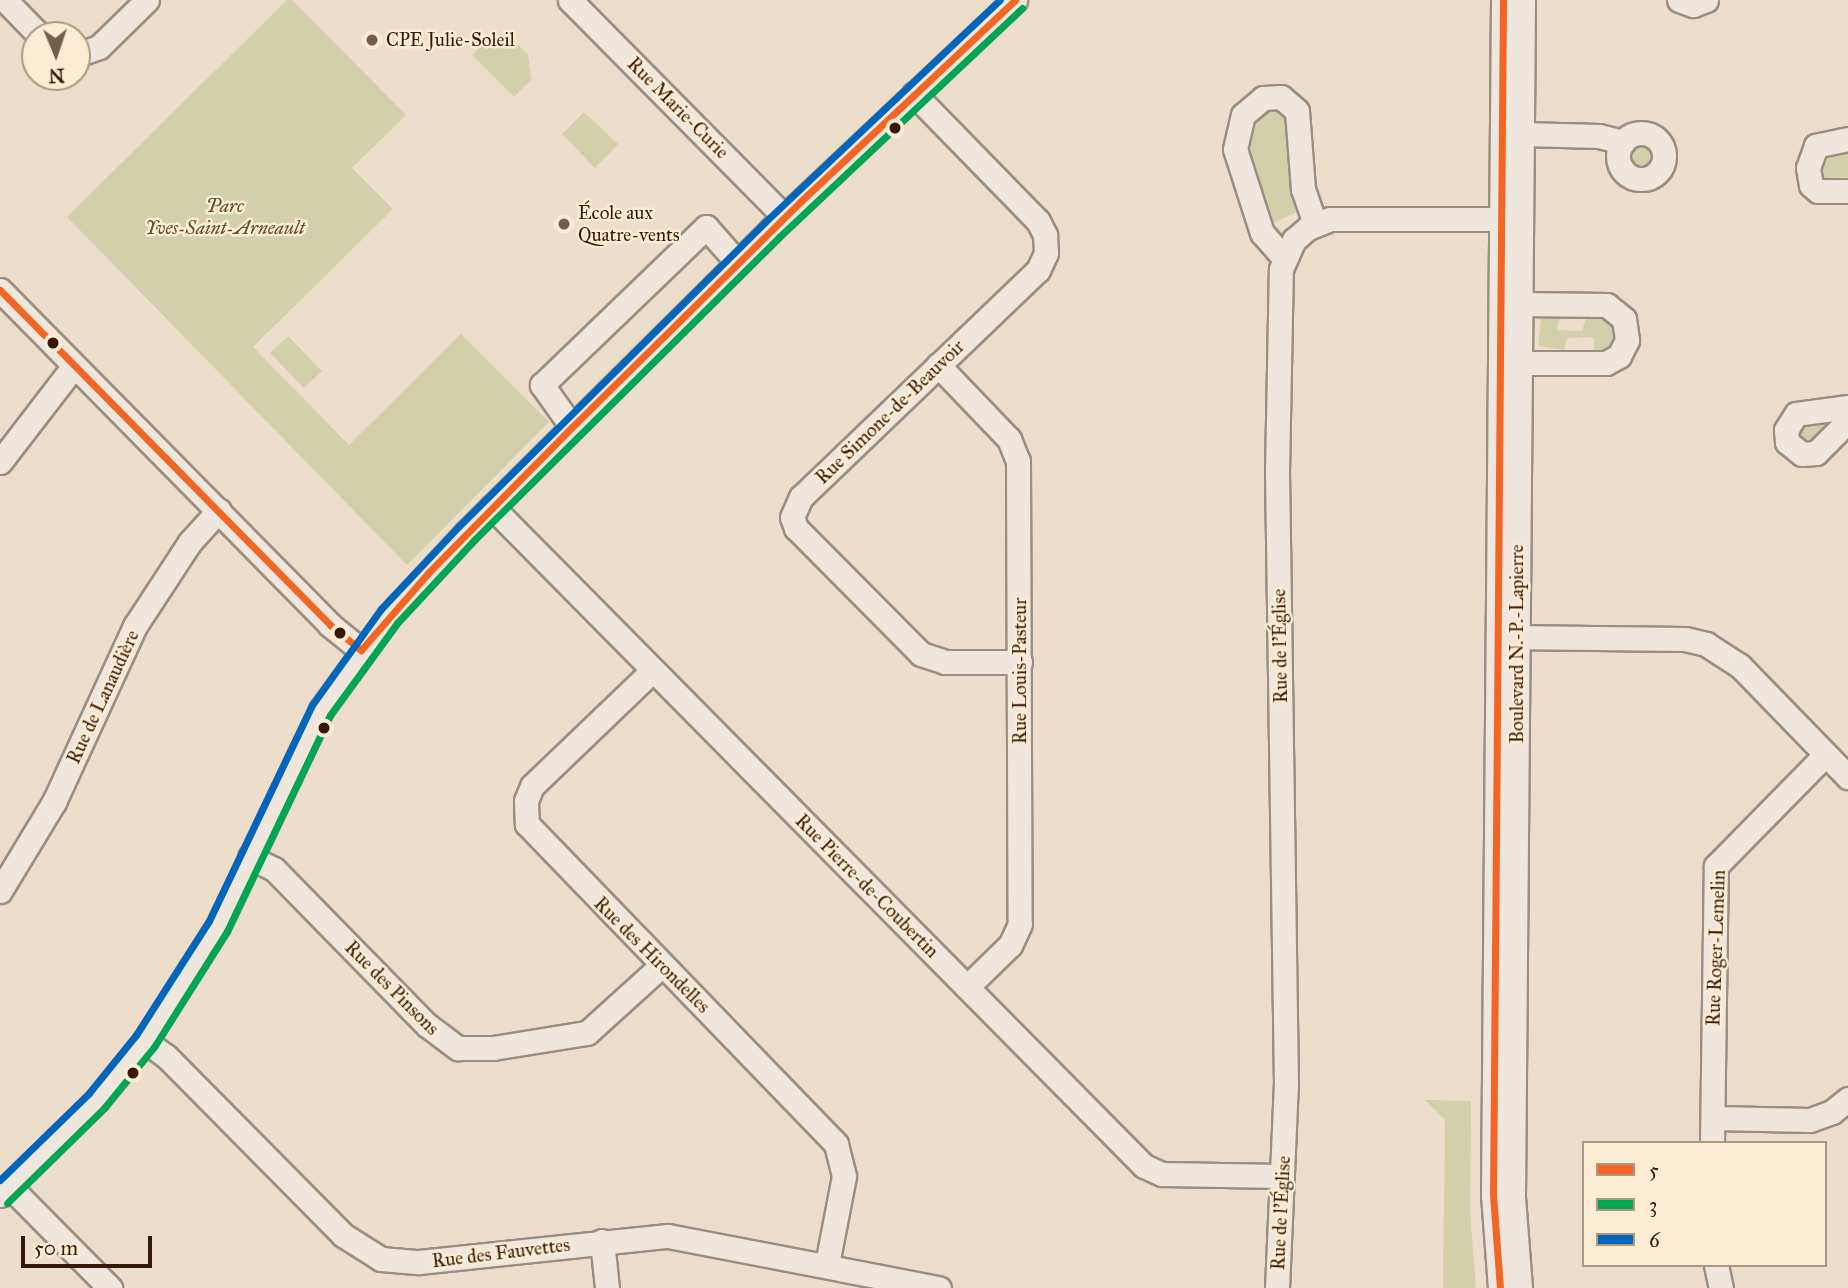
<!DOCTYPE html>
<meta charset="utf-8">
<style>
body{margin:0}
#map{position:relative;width:1848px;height:1288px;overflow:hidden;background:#ecdeca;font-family:"IM FELL Great Primer",serif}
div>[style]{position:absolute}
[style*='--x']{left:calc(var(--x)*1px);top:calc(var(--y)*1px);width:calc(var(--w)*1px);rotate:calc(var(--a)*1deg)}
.green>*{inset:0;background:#d2cfab}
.round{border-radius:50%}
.roads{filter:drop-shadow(2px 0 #9a8e81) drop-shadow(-2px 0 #9a8e81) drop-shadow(0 2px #9a8e81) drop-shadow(0 -2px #9a8e81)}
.minor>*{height:23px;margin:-11.5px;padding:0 11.5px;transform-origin:11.5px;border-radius:11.5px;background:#efe7dd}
.minor>.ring{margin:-11.5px;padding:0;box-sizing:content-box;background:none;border:23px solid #efe7dd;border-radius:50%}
.bus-1>*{height:7px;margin:-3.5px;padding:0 3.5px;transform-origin:3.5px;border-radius:3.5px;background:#f26522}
.bus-2>*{height:7px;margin:-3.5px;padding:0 3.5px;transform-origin:3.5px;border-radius:3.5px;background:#00a651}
.bus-3>*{height:7px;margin:-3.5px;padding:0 3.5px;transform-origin:3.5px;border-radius:3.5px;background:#0065bd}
.dots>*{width:19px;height:19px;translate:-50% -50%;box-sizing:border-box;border:4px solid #fcecd3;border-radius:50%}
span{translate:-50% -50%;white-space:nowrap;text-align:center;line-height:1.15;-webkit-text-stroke:5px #fcecd3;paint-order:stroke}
.poi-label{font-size:19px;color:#361806}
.left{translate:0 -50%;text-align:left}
.street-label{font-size:19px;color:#361806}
.park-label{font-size:19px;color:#5e4b30;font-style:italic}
.legend{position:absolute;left:1582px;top:1141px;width:245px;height:126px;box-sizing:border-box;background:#fcecd3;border:2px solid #ad9781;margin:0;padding:9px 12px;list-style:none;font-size:21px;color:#361806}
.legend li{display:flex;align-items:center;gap:14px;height:35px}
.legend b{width:35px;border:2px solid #ad9781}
.north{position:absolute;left:21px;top:21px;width:70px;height:70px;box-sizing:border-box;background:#fcecd3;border:2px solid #ad9781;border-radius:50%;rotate:178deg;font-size:19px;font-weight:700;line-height:28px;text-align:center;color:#361806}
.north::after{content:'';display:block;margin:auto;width:24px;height:32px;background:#765d4b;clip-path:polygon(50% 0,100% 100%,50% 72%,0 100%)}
.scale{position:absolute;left:21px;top:1236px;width:131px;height:32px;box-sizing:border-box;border:4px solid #361806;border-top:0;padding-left:9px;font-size:21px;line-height:24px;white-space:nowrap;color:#361806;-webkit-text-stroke:5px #fcecd3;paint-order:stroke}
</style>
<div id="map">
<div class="green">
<i style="clip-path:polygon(287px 0,292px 0,406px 115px,352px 168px,393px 209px,253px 347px,349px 445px,461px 334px,549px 422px,407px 565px,67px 217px)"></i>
<i style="clip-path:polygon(490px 37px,514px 41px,528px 55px,531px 80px,514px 97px,472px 55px)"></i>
<i style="clip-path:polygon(1274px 109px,1282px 112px,1289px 126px,1290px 192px,1296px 212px,1273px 223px,1247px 145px,1258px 115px)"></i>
<i style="clip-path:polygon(584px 112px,618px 144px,595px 168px,562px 134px)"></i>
<i class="round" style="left:1631px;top:146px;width:22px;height:22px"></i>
<i style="clip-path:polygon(1848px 152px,1848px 177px,1823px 178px,1819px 169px,1825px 155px)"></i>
<i style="clip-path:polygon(1598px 315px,1612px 321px,1616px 329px,1609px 350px,1594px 353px,1594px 337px,1567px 338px,1564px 350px,1538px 346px,1541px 319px,1559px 318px,1557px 330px,1582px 331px,1587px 316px)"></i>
<i style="clip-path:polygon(288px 336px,322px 371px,304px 388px,270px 353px)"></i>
<i style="clip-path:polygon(1836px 419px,1809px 444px,1798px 439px,1797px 432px,1804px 421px)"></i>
<i style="clip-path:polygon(1425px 1100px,1471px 1101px,1470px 1212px,1476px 1288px,1443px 1288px,1445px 1120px)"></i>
</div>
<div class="roads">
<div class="minor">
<i style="--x:5;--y:0;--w:49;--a:45.8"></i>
<i style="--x:570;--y:0;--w:305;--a:45.3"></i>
<i style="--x:1679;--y:0;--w:15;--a:20"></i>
<i style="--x:1693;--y:5;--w:14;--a:-21"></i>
<i style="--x:77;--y:55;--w:23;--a:-20"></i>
<i style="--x:99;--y:47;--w:67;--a:-44.4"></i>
<i style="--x:914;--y:94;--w:177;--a:45.7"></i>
<i style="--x:1038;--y:221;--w:16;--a:63"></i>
<i style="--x:1045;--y:235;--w:18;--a:87"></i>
<i style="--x:1046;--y:253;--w:19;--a:115"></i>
<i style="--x:1038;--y:270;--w:328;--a:136.2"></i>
<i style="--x:801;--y:497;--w:22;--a:114"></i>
<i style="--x:792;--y:517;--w:12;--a:70"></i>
<i style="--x:796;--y:528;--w:177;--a:45.2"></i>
<i style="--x:921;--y:654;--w:25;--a:18"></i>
<i style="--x:945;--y:662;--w:75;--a:0"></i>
<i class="ring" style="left:1618px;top:133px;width:23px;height:23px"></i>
<i style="--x:1522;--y:134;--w:77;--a:1.5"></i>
<i style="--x:1599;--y:136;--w:25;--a:14"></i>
<i style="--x:1848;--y:139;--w:33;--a:168"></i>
<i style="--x:1816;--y:146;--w:23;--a:110"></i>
<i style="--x:1808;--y:168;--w:17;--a:80"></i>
<i style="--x:1811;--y:185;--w:9;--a:41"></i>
<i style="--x:1818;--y:191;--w:30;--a:0"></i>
<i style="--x:1284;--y:258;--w:33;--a:-131"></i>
<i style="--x:1262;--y:233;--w:88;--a:-107.8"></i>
<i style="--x:1235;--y:149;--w:35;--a:-77"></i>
<i style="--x:1243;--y:115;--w:26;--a:-40"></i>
<i style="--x:1263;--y:98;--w:18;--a:-3"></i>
<i style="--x:1281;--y:97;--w:21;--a:41"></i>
<i style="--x:1297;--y:111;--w:78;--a:85.6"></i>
<i style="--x:1303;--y:189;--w:37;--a:71"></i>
<i style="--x:0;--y:290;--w:470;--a:45.4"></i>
<i style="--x:330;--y:625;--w:40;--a:39"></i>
<i style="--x:1504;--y:363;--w:102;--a:0"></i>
<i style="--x:1606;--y:363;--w:15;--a:-28"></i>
<i style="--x:1619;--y:356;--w:18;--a:-63"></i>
<i style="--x:1627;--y:340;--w:21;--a:-98"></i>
<i style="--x:1624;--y:319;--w:22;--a:-141"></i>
<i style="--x:1607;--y:305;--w:87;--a:-179.3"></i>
<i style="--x:938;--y:365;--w:103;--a:46.2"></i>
<i style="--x:1009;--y:439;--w:24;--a:68"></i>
<i style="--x:1018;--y:461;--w:463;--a:89.8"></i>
<i style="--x:1020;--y:924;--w:23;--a:115"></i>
<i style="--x:1010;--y:945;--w:60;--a:135.7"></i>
<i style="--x:1848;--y:407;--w:52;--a:172.3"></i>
<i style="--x:1796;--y:414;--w:19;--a:122"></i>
<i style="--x:1786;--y:430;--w:12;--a:85"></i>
<i style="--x:1787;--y:442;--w:19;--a:39"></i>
<i style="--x:1802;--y:454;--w:14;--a:-4"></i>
<i style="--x:1816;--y:453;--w:45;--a:-45"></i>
<i style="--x:572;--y:427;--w:52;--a:-125.5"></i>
<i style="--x:542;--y:385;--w:228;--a:-43.9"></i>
<i style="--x:706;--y:227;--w:48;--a:48.4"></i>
<i style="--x:0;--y:462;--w:121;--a:-52.4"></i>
<i style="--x:492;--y:507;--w:927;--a:45.31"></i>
<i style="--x:1144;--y:1166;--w:20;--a:24"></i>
<i style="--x:1162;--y:1174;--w:120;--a:1"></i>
<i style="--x:1505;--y:637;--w:180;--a:0.6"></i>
<i style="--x:1685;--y:639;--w:22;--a:13"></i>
<i style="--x:1706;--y:644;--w:40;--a:32.9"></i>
<i style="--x:1740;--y:666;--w:155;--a:45.8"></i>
<i style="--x:652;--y:671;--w:166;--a:136.2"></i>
<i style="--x:532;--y:786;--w:16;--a:112"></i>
<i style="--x:526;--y:801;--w:23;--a:88"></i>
<i style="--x:527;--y:824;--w:445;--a:46"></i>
<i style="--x:836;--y:1144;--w:33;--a:76"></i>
<i style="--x:844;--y:1176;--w:90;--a:100.9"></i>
<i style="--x:250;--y:857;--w:27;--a:27"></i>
<i style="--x:274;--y:869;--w:219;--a:45.6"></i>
<i style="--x:427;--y:1025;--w:39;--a:37"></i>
<i style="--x:458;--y:1048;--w:35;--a:0"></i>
<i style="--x:493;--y:1048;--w:95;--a:-9.1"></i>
<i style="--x:587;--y:1033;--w:101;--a:-42.2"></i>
<i style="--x:0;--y:891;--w:104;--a:-58.8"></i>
<i style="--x:54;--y:802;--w:194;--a:-65.3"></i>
<i style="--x:135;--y:626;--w:100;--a:-56.8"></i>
<i style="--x:190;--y:542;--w:43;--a:-47.8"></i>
<i style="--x:145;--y:1041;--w:26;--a:36"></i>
<i style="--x:166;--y:1056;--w:252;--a:45.3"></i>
<i style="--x:343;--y:1235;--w:45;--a:32.3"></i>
<i style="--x:381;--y:1259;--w:38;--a:5"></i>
<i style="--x:419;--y:1262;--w:250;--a:-6"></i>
<i style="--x:668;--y:1236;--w:276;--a:10.9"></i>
<i style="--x:1713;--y:1118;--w:97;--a:1.2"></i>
<i style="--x:1810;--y:1120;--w:23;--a:-20"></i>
<i style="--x:1832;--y:1112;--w:21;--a:-39"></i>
<i style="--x:1712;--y:1143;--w:277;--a:-89.2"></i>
<i style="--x:1716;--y:866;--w:156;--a:-45.5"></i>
<i style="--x:9;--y:1186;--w:144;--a:45.3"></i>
<i style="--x:0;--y:1195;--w:136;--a:-44.4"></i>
<i style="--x:97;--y:1100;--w:76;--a:-50.9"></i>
<i style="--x:145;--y:1041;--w:136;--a:-57.6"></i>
<i style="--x:218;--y:926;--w:239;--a:-64.5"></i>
<i style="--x:321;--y:710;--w:116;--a:-54.1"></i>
<i style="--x:389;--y:616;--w:113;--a:-47.1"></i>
<i style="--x:466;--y:533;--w:431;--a:-44.8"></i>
<i style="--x:772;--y:229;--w:334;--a:-43.3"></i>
<i style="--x:602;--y:1241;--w:47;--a:83.9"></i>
<i style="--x:1716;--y:1265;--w:24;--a:78"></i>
<i style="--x:1277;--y:1288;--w:203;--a:-87.5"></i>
<i style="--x:1286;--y:1085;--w:613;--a:-90.84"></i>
<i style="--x:1277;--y:472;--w:203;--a:-88.9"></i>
<i style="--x:1281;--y:269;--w:32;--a:-66"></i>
<i style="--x:1294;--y:240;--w:18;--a:-41"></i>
<i style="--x:1308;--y:228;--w:24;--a:-22"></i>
<i style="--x:1330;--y:219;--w:184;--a:0"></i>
<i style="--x:1500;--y:1288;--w:93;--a:-94.3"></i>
<i style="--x:1493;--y:1195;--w:1195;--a:-89.52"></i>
<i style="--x:1520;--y:1288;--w:92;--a:-94.4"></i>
<i style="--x:1513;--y:1196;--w:1196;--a:-89.52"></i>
</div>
</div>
<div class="bus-1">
<i style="--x:0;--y:290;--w:470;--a:45.4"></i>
<i style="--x:330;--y:625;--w:40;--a:39"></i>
<i style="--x:361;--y:650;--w:103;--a:-48.9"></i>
<i style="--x:429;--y:572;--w:204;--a:-45.4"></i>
<i style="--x:572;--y:427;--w:320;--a:-44.6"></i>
<i style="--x:800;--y:202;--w:295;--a:-43.2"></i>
<i style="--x:1500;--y:1288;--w:93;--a:-94.3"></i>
<i style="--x:1493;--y:1195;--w:1195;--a:-89.52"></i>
</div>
<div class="bus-2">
<i style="--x:7;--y:1203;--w:136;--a:-44.4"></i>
<i style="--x:104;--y:1108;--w:79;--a:-50.7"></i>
<i style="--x:154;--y:1047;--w:137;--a:-57.8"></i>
<i style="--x:227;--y:931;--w:239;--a:-64.5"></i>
<i style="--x:330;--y:715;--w:114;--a:-53.9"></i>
<i style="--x:397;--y:623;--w:113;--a:-47.1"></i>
<i style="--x:474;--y:540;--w:430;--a:-44.8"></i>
<i style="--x:779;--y:237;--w:334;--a:-43.3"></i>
</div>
<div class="bus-3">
<i style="--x:0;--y:1180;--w:124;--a:-44.3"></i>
<i style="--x:89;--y:1093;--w:75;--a:-51"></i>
<i style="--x:136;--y:1035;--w:135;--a:-57.4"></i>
<i style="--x:209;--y:921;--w:239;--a:-64.5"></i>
<i style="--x:312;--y:705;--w:118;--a:-54.3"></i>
<i style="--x:381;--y:609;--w:114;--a:-46.8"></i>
<i style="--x:459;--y:526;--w:431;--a:-44.8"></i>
<i style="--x:765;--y:222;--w:323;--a:-43.4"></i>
</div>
<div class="dots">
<i style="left:372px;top:40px;background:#765d4b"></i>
<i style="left:895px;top:128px;background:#361806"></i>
<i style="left:564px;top:224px;background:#765d4b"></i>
<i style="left:53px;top:343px;background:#361806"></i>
<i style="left:340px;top:633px;background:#361806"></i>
<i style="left:324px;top:728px;background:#361806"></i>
<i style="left:133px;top:1073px;background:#361806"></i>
</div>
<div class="poi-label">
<span class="left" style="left:386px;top:40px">CPE Julie-Soleil</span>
<span class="left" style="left:578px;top:224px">École aux<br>Quatre-vents</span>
</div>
<div class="street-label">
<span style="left:678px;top:108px;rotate:45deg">Rue Marie-Curie</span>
<span style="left:890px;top:412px;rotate:-44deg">Rue Simone-de-Beauvoir</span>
<span style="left:1517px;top:644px;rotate:-90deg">Boulevard N.-P.-Lapierre</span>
<span style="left:1280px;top:646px;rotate:-91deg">Rue de l'Église</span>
<span style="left:1020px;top:671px;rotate:-90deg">Rue Louis-Pasteur</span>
<span style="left:103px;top:697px;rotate:-65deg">Rue de Lanaudière</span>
<span style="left:867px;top:886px;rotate:45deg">Rue Pierre-de-Coubertin</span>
<span style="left:1716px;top:948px;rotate:-88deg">Rue Roger-Lemelin</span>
<span style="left:652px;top:955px;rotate:45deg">Rue des Hirondelles</span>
<span style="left:392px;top:988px;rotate:45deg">Rue des Pinsons</span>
<span style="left:1281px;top:1213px;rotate:-87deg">Rue de l'Église</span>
<span style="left:501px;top:1253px;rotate:-7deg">Rue des Fauvettes</span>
</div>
<div class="park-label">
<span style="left:225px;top:217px">Parc<br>Yves-Saint-Arneault</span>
</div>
<ul class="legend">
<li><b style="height:9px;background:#f26522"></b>5</li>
<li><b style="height:9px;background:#00a651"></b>3</li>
<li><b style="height:9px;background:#0065bd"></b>6</li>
</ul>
<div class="north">N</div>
<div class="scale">50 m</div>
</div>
